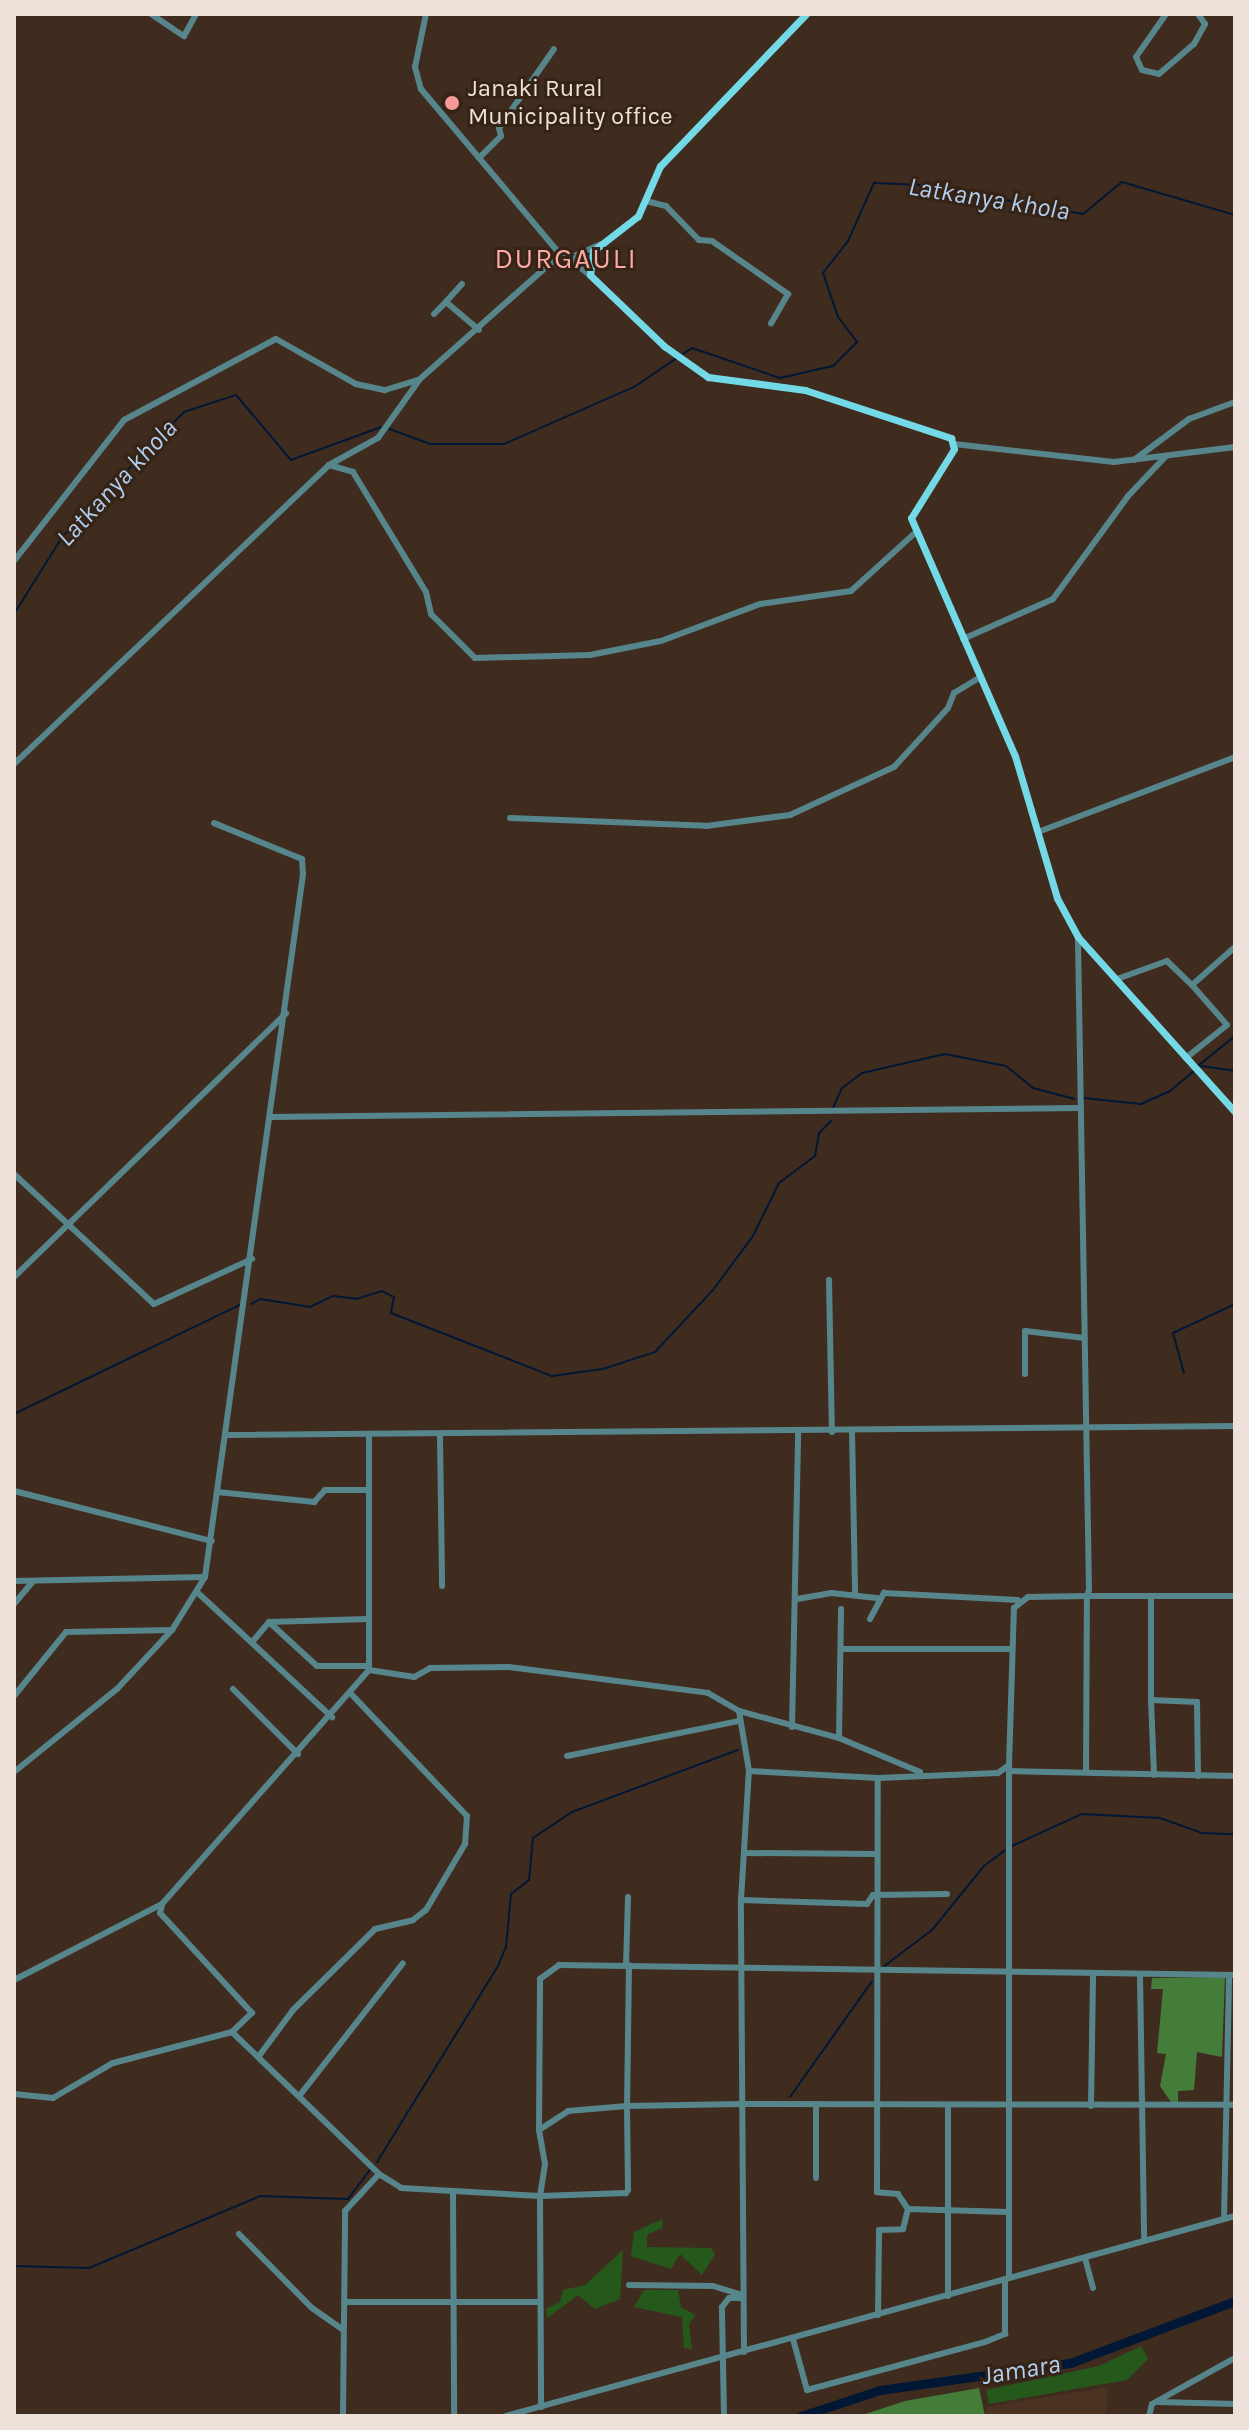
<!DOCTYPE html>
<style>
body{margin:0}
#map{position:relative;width:1249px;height:2430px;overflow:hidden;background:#3f2c1f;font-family:Karla,sans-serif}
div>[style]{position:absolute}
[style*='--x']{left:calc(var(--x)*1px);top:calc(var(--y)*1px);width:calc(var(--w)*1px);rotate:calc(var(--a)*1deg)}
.built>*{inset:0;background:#4a3120}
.green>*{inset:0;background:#25591b}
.forest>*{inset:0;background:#447c3a}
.stream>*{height:2px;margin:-1px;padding:0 1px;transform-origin:1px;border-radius:1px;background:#001735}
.river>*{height:9px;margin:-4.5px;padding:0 4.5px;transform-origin:4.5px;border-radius:4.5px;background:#001735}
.minor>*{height:6px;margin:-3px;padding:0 3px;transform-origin:3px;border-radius:3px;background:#57858c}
.major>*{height:7px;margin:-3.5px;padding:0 3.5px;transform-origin:3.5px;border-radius:3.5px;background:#74d9e7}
.dots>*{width:22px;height:22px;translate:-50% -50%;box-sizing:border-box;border:4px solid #352316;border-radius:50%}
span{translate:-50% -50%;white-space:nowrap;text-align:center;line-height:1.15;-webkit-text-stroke:6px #352316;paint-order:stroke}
.poi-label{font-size:24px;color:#eee1d9}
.left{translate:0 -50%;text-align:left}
.water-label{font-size:26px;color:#b1cef0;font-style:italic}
.quarter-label{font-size:28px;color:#fca8a3;letter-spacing:2px}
.frame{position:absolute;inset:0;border:16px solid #eee1d9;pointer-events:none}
</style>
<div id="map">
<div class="built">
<i style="clip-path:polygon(1107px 2387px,1107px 2416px,986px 2416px,986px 2407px)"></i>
</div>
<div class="green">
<i style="clip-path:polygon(663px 2219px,662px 2228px,647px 2235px,647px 2247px,711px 2248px,715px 2254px,702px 2275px,680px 2254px,671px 2269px,631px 2256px,634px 2232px)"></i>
<i style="clip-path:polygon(623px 2250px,620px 2299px,595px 2309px,578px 2295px,547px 2318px,546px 2309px,560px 2302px,563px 2290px,585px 2285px)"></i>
<i style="clip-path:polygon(644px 2290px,678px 2290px,681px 2307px,695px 2315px,689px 2325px,692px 2349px,684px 2348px,682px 2317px,634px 2307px)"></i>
<i style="clip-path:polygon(1141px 2346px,1148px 2359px,1127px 2380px,989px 2404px,986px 2390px,1099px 2366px)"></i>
</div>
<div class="forest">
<i style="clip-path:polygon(1225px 1977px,1222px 2057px,1197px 2052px,1194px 2090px,1178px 2091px,1178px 2102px,1171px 2102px,1160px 2086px,1166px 2054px,1157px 2053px,1163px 1989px,1151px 1989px,1152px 1978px)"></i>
<i style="clip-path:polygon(979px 2388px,985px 2416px,859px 2416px,905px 2401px)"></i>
</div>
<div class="stream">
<i style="--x:683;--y:354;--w:11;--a:-34"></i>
<i style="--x:692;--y:348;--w:93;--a:18.8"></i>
<i style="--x:780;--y:378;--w:54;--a:-12.8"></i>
<i style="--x:833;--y:366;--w:34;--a:-45"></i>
<i style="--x:857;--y:342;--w:31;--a:-127"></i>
<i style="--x:838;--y:317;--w:46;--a:-108.8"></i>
<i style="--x:823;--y:273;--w:41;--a:-52"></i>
<i style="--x:848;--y:241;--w:64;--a:-65.9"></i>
<i style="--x:874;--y:183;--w:48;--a:2.4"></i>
<i style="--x:922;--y:185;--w:164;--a:10.2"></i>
<i style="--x:1083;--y:214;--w:50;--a:-39.4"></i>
<i style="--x:1122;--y:182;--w:118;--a:16.3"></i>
<i style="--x:387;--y:428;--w:46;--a:20.4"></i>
<i style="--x:430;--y:444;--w:74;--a:0"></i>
<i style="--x:504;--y:444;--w:142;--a:-23.7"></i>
<i style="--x:634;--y:387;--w:52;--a:-34"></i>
<i style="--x:14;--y:614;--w:92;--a:-57.9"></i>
<i style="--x:63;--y:536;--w:173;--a:-45.7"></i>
<i style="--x:184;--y:412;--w:55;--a:-18.1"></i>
<i style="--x:236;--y:395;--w:85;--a:49.8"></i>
<i style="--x:291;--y:460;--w:96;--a:-20.1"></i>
<i style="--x:1199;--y:1065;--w:46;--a:-38.9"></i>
<i style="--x:1201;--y:1066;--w:34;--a:8"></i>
<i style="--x:1084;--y:1098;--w:57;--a:6"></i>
<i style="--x:1141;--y:1104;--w:32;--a:-24"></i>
<i style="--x:1170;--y:1091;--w:33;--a:-40"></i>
<i style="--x:833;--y:1108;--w:22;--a:-66"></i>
<i style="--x:842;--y:1088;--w:25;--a:-37"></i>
<i style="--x:862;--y:1073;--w:85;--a:-12.9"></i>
<i style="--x:945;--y:1054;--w:62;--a:11.1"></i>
<i style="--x:1006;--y:1066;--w:35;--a:39"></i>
<i style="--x:1033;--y:1088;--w:43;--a:14.7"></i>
<i style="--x:251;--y:1304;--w:10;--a:-29"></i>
<i style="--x:260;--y:1299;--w:51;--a:9.1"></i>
<i style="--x:310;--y:1307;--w:25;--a:-26"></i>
<i style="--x:333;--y:1296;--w:23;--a:7"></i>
<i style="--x:356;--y:1299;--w:27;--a:-17"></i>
<i style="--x:382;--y:1291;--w:13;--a:27"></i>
<i style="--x:394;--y:1297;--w:16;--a:101"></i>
<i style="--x:391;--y:1313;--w:173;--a:21.4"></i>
<i style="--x:552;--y:1376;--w:51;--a:-7.8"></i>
<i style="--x:603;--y:1369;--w:55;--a:-18.1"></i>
<i style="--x:655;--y:1352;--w:85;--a:-46.9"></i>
<i style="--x:713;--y:1290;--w:67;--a:-53.5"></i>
<i style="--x:753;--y:1236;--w:59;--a:-63.9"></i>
<i style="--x:779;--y:1183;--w:45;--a:-36.9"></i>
<i style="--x:815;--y:1156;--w:23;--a:-80"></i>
<i style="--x:819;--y:1133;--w:18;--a:-45"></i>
<i style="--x:1184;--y:1373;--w:41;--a:-105.4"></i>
<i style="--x:1173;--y:1333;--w:68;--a:-25.1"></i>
<i style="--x:14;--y:1414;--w:253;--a:-25.8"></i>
<i style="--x:1012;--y:1846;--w:77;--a:-24.6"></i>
<i style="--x:1082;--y:1814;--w:78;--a:2.9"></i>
<i style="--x:1160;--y:1818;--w:45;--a:19.7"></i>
<i style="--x:1202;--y:1833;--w:33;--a:2"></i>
<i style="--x:883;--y:1967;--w:61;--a:-37.1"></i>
<i style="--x:932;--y:1930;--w:82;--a:-50.9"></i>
<i style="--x:984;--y:1866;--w:26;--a:-37"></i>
<i style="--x:790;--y:2097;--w:142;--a:-54.7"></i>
<i style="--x:377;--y:2162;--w:228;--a:-58.3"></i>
<i style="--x:497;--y:1968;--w:23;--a:-67"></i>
<i style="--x:506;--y:1947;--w:53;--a:-84.6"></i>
<i style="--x:511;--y:1894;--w:23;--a:-38"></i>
<i style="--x:529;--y:1880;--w:42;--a:-84.6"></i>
<i style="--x:533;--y:1838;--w:47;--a:-33.7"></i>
<i style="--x:572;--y:1812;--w:177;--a:-20.5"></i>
<i style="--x:14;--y:2266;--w:75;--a:1.5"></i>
<i style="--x:89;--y:2268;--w:186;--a:-22.8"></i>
<i style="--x:260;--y:2196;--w:88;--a:2"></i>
<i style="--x:348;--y:2199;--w:36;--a:-53"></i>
</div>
<div class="river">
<i style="--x:801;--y:2416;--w:83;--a:-18.2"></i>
<i style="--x:880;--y:2390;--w:192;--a:-8.1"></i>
<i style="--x:1070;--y:2363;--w:176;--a:-20.6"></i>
</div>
<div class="minor">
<i style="--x:151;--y:14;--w:40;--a:34"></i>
<i style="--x:184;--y:36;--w:25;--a:-61"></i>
<i style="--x:426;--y:14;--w:54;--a:101.7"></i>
<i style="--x:415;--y:67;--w:23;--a:75"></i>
<i style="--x:421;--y:89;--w:214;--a:49.9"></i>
<i style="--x:559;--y:253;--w:14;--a:17"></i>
<i style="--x:572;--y:257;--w:32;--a:-24"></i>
<i style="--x:1166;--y:14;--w:52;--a:124.9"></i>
<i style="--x:1136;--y:57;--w:14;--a:65"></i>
<i style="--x:1142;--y:70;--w:17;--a:13"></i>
<i style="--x:1159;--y:74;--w:46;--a:-40.6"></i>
<i style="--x:1194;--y:44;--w:23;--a:-61"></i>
<i style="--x:1205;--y:24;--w:12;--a:-125"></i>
<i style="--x:479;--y:158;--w:31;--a:-45"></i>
<i style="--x:501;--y:136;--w:8;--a:-104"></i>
<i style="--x:499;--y:128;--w:96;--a:-55.2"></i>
<i style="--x:646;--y:201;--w:21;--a:14"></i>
<i style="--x:666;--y:206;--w:47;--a:45.9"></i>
<i style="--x:699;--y:240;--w:13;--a:4"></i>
<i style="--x:712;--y:241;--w:93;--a:34.9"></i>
<i style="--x:788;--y:294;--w:34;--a:120"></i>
<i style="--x:462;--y:284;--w:24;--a:132"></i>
<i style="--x:446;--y:302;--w:43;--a:40.3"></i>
<i style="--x:434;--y:314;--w:17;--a:-45"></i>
<i style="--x:954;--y:444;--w:161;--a:6.4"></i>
<i style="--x:1114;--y:462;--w:122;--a:-7.1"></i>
<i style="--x:1134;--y:460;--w:69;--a:-36.7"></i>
<i style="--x:1189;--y:419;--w:49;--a:-20.3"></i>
<i style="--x:329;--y:465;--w:25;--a:16"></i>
<i style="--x:353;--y:472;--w:140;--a:58.7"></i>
<i style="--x:426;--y:592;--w:23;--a:77"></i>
<i style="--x:431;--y:614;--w:62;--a:45"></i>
<i style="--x:475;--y:658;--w:115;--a:-1.5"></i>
<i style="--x:590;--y:655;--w:72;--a:-11.2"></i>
<i style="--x:661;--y:641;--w:106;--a:-20.5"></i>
<i style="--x:760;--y:604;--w:92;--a:-8.1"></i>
<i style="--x:851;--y:591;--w:88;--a:-42.2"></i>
<i style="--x:14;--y:561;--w:179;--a:-52"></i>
<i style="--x:124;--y:420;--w:172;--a:-28.1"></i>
<i style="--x:276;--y:339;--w:92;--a:29.4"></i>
<i style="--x:356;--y:384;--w:30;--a:12"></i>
<i style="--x:385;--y:390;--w:34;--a:-17"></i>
<i style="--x:963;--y:639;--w:98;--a:-24"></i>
<i style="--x:1053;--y:599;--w:127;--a:-53.9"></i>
<i style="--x:1128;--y:496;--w:54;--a:-46.5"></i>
<i style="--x:14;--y:764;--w:434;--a:-43.5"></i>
<i style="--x:329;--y:465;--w:56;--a:-28.9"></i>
<i style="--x:378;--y:438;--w:72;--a:-54.6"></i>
<i style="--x:420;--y:379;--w:176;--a:-41.6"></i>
<i style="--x:552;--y:262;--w:15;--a:-20"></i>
<i style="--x:566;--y:257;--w:30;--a:37"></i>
<i style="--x:510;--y:818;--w:196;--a:2.3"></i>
<i style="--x:706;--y:826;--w:85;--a:-7.5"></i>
<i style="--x:790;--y:815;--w:115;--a:-24.8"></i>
<i style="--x:894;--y:767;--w:80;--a:-47.5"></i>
<i style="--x:948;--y:708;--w:16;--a:-68"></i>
<i style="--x:954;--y:693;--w:31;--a:-31"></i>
<i style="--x:1038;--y:832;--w:211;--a:-20.8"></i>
<i style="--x:1117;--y:979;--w:53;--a:-19.8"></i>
<i style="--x:1167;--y:961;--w:35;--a:44"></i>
<i style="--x:1192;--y:985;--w:53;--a:48.8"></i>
<i style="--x:1227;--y:1025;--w:53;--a:141.2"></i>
<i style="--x:1192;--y:985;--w:57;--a:-41.5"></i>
<i style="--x:271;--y:1117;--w:807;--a:-0.64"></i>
<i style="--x:14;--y:1174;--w:191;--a:42.9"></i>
<i style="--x:154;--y:1304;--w:108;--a:-24.7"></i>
<i style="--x:14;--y:1277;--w:379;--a:-44.1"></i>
<i style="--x:829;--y:1280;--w:152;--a:88.9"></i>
<i style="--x:1025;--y:1374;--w:43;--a:-90"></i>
<i style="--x:1025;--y:1331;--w:60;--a:6.7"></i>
<i style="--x:852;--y:1431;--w:163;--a:88.9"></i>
<i style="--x:226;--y:1435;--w:1009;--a:-0.51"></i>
<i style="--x:369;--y:1437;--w:233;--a:90"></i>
<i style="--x:440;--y:1437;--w:149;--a:89.2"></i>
<i style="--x:14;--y:1491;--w:204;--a:14.2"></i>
<i style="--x:217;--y:1492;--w:98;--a:5.9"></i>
<i style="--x:314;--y:1502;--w:16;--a:-47"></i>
<i style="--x:325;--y:1490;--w:44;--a:0"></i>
<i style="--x:14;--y:1581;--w:191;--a:-1.2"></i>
<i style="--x:198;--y:1593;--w:183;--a:42.8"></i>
<i style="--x:1151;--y:1597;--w:103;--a:90"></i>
<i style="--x:1151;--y:1700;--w:46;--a:2.5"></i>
<i style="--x:1197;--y:1702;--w:74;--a:89.2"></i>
<i style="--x:797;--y:1599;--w:35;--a:-10"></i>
<i style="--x:831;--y:1593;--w:46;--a:6.2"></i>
<i style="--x:14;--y:1604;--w:30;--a:-50"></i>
<i style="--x:870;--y:1619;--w:30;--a:-62"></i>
<i style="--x:884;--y:1593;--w:134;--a:3"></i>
<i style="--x:269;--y:1622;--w:65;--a:42.5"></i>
<i style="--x:317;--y:1666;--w:50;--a:0"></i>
<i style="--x:253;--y:1641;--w:25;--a:-50"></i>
<i style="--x:269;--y:1622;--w:99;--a:-1.7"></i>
<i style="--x:842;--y:1649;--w:169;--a:0"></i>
<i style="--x:233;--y:1689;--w:92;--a:45"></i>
<i style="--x:14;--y:1696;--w:82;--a:-50.9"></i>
<i style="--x:66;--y:1632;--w:106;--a:-1.1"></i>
<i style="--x:1151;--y:1700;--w:75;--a:87.7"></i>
<i style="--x:739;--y:1711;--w:104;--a:15.1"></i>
<i style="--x:839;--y:1738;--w:88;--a:22.8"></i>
<i style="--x:792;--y:1727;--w:295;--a:-88.8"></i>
<i style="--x:839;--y:1738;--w:129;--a:-89.1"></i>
<i style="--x:567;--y:1756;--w:176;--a:-11.5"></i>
<i style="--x:1010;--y:1771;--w:225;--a:1.3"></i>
<i style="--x:14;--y:1772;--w:132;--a:-38.9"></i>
<i style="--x:117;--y:1689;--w:81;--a:-47"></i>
<i style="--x:172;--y:1630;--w:62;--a:-58.1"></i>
<i style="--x:205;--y:1577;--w:710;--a:-82.06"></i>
<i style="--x:303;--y:874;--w:15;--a:-94"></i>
<i style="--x:302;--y:859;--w:95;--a:-157.8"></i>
<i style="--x:1086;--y:1772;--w:176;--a:-89.7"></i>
<i style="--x:1087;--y:1596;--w:148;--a:0"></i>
<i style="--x:745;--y:1853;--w:131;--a:0.4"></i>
<i style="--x:741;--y:1900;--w:126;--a:1.8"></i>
<i style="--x:867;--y:1904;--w:11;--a:-56"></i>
<i style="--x:873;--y:1895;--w:74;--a:-0.8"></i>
<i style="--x:626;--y:1965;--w:68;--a:-88.3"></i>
<i style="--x:629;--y:1965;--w:141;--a:90.8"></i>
<i style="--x:627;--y:2106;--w:84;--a:89.3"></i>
<i style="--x:628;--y:2190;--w:4;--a:124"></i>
<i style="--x:626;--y:2193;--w:86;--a:178"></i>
<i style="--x:540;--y:2196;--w:32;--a:-81"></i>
<i style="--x:545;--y:2164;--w:35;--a:-100"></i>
<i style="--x:539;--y:2130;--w:35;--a:-33"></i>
<i style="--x:568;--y:2111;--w:59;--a:-4.8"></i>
<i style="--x:627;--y:2106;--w:114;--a:-1"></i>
<i style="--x:741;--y:2104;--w:494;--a:0.1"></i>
<i style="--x:1140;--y:1974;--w:266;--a:89.1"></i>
<i style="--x:14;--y:1980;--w:166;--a:-27.2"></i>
<i style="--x:162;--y:1904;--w:312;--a:-48.5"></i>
<i style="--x:369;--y:1670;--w:46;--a:8.8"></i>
<i style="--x:414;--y:1677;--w:18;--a:-29"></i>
<i style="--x:430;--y:1668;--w:79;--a:-0.7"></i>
<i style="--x:509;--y:1667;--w:201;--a:7.4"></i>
<i style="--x:708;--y:1693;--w:36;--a:30"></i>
<i style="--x:739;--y:1711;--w:61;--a:80.5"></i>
<i style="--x:749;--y:1771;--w:129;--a:3.1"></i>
<i style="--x:232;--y:2032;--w:204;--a:44"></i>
<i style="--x:379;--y:2174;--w:26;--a:32"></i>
<i style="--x:401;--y:2188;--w:139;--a:3.3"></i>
<i style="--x:540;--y:2196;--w:211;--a:89.7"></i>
<i style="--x:259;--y:2056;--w:57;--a:-53.5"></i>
<i style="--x:293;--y:2010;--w:115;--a:-44.6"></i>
<i style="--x:375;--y:1929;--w:39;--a:-13"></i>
<i style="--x:413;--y:1920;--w:16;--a:-38"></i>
<i style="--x:426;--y:1910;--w:77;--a:-59.4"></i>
<i style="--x:465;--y:1844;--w:28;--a:-86"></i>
<i style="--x:467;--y:1816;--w:167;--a:-133.5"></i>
<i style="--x:14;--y:2094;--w:39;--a:6"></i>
<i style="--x:53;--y:2098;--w:69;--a:-30.3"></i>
<i style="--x:113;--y:2063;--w:123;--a:-14.6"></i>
<i style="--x:232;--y:2032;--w:28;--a:-44"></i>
<i style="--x:252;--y:2013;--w:136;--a:-132.6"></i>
<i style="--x:160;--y:1913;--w:8;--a:-76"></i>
<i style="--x:300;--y:2095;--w:167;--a:-52"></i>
<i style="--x:1091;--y:2106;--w:132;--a:-89.1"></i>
<i style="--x:816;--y:2107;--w:71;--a:90"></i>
<i style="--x:539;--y:2130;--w:151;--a:-89.6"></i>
<i style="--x:540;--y:1979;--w:24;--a:-36"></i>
<i style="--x:559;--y:1965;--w:676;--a:0.85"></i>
<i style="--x:453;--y:2193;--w:223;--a:89.7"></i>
<i style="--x:908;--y:2209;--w:18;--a:-124"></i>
<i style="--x:898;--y:2194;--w:21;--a:-175"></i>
<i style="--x:877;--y:2192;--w:414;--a:-89.9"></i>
<i style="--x:878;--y:1778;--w:120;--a:-2.4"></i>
<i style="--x:998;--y:1773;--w:14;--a:-36"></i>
<i style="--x:1009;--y:1765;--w:157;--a:-88.2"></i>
<i style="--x:1014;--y:1608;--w:18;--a:-38"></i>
<i style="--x:1028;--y:1597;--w:59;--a:-1"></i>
<i style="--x:1087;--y:1596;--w:6;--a:-72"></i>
<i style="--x:1089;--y:1590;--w:653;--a:-90.97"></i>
<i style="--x:1224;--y:2219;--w:241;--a:-88.8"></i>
<i style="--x:239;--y:2234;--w:104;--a:45.4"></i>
<i style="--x:312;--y:2308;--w:37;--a:35"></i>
<i style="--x:1085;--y:2258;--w:31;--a:75"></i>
<i style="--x:1009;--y:2278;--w:513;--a:-90"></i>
<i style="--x:629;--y:2285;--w:84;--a:0.7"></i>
<i style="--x:713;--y:2286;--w:30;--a:17"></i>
<i style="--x:948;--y:2296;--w:191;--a:-90"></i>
<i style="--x:344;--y:2302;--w:196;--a:0"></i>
<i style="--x:878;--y:2315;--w:85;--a:-89.3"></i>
<i style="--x:879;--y:2230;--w:24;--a:-2"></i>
<i style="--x:903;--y:2229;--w:21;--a:-76"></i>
<i style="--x:908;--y:2209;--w:100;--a:1.7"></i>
<i style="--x:793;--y:2339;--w:53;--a:74.6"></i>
<i style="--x:807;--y:2390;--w:184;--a:-15.1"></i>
<i style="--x:985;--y:2342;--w:22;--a:-22"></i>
<i style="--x:1005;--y:2334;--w:55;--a:-90"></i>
<i style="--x:744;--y:2352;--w:452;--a:-90.4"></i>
<i style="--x:741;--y:1900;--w:129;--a:-86.5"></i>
<i style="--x:1159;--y:2402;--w:76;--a:1.5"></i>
<i style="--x:343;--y:2416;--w:205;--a:-89.4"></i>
<i style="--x:345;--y:2211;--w:50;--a:-47.4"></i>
<i style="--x:506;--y:2416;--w:756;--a:-15.34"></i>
<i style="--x:724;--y:2416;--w:109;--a:-91.1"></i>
<i style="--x:722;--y:2307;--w:11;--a:-52"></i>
<i style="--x:729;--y:2298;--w:13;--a:0"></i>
<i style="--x:1149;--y:2416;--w:12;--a:-76"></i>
<i style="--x:1152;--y:2404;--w:95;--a:-29"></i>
</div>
<div class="major">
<i style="--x:806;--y:14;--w:211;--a:133.8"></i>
<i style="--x:660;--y:166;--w:55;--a:113.7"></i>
<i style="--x:638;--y:216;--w:57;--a:142.1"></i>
<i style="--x:593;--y:251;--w:24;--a:97"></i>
<i style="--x:590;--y:275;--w:103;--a:43.8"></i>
<i style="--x:664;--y:346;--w:54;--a:35.2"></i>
<i style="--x:708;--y:377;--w:98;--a:7.6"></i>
<i style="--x:805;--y:390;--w:154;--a:18.2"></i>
<i style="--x:951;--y:438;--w:11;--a:75"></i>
<i style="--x:954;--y:449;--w:81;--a:121.9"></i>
<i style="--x:911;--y:518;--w:260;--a:66.4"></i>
<i style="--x:1015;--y:756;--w:148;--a:73.5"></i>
<i style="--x:1057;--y:898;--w:44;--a:61.7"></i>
<i style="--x:1078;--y:937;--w:235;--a:48.1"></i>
</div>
<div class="dots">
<i style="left:452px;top:103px;background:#f59b97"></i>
</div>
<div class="poi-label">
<span class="left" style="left:468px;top:103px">Janaki Rural<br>Municipality office</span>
</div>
<div class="water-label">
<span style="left:989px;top:199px;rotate:9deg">Latkanya khola</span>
<span style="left:117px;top:483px;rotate:-47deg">Latkanya khola</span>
<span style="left:1021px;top:2370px;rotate:-9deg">Jamara</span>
</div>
<div class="quarter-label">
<span style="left:566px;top:259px">DURGAULI</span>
</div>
<div class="frame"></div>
</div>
